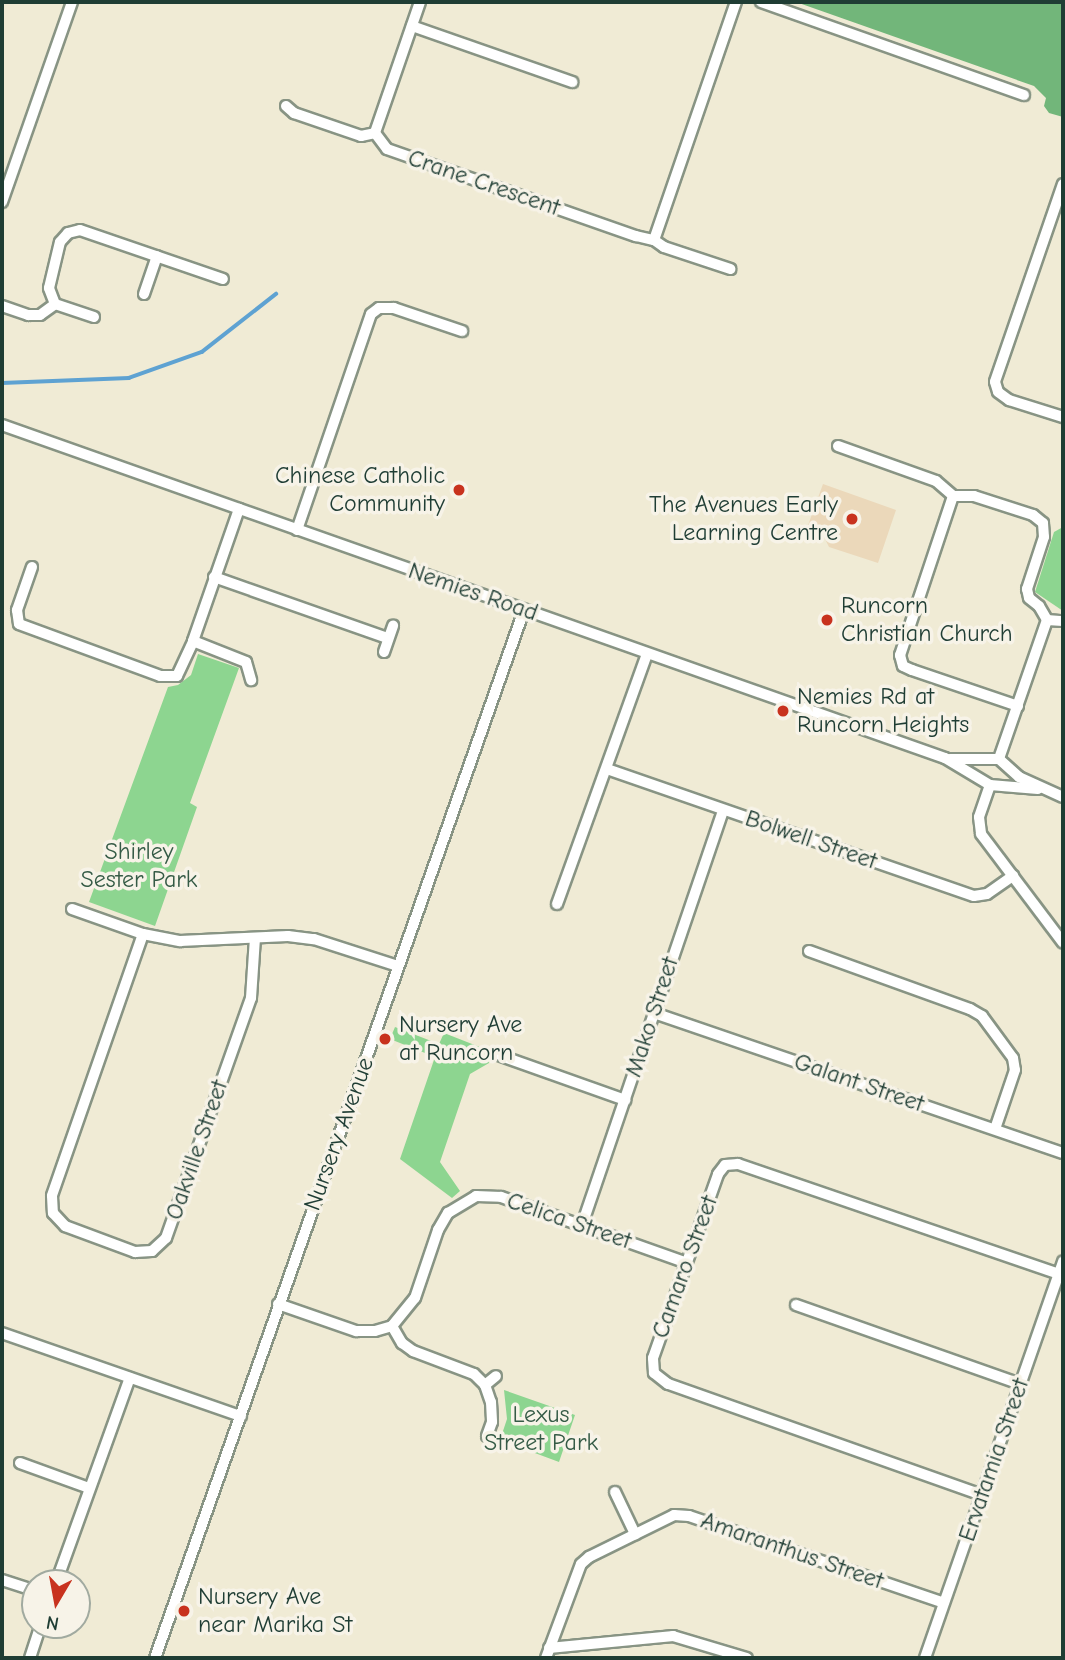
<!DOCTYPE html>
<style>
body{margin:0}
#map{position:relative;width:1065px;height:1660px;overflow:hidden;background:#f0ebd5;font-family:"Comic Neue",sans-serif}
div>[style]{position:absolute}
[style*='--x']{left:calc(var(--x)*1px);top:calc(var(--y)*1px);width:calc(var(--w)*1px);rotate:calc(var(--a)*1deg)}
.built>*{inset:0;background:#ebd8ba}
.green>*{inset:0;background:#8dd590}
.forest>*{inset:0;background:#72b67a}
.stream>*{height:3.5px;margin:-1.75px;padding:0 1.75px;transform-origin:1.75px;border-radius:1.75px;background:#5ea2d2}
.roads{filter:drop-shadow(2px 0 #889484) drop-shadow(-2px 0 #889484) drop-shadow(0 2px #889484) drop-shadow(0 -2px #889484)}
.minor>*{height:10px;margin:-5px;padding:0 5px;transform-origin:5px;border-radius:5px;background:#fff}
.dots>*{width:19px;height:19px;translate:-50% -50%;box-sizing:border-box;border:4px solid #f7f3e8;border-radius:50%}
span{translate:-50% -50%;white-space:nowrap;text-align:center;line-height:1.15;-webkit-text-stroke:7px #f7f3e8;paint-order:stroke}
.street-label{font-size:24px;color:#1f3d34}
.poi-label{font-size:24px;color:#1f3d34}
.right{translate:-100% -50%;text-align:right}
.left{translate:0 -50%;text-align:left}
.park-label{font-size:24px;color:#355b46}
.frame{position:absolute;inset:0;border:4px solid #1f3d34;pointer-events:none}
.north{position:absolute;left:21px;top:1569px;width:70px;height:70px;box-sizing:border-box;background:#f7f3e8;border:2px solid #a1aaa0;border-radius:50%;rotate:190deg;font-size:19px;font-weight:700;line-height:28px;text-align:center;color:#1f3d34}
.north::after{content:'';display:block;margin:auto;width:24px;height:32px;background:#c8321e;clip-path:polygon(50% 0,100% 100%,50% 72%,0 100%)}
</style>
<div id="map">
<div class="built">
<i style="clip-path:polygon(823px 484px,896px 510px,878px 563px,829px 547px,822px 533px,807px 528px)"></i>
</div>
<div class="green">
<i style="clip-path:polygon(1063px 527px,1063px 611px,1035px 592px,1054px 532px)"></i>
<i style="clip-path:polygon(198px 654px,239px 668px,190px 803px,197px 807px,155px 926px,89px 902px,168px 687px,178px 685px,191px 675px)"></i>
<i style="clip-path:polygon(395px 1027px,439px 1044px,444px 1033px,490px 1051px,489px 1063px,470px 1074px,440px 1162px,460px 1191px,452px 1198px,400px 1159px,435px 1057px,390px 1039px)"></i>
<i style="clip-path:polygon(504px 1390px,575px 1415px,559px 1462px,500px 1440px,507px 1419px)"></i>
</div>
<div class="forest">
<i style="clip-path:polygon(796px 2px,1063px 2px,1063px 117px,1049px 113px,1044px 106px,1046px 98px,1034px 86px)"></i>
</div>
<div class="stream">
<i style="--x:2;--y:383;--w:127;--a:-2.3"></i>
<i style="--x:129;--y:378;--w:77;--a:-19.6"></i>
<i style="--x:202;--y:352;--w:94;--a:-38.1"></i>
</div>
<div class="roads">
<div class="minor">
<i style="--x:420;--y:2;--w:139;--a:109"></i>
<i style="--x:375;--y:133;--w:20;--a:53"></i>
<i style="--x:387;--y:149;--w:264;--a:19.3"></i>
<i style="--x:636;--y:236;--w:18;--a:13"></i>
<i style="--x:654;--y:240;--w:12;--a:35"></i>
<i style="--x:664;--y:247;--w:70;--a:18.4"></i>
<i style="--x:761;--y:2;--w:279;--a:19.5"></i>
<i style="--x:412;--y:26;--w:170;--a:19.3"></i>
<i style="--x:286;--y:106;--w:11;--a:41"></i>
<i style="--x:294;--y:113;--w:71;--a:18.9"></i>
<i style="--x:361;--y:136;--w:14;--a:-12"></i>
<i style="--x:1063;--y:184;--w:209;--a:109"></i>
<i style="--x:995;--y:382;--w:10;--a:73"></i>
<i style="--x:998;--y:392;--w:14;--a:36"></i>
<i style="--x:1009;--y:400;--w:57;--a:17.5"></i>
<i style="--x:2;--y:202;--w:212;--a:-70.7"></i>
<i style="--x:654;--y:240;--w:252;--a:-71"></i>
<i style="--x:144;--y:294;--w:40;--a:-71.1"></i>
<i style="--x:2;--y:306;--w:28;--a:19"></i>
<i style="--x:28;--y:315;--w:12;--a:0"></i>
<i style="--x:40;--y:315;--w:19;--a:-36"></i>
<i style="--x:94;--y:317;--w:41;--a:-161.6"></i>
<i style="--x:55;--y:304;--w:17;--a:-111"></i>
<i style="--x:49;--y:288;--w:47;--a:-76.6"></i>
<i style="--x:60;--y:242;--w:12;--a:-48"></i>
<i style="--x:68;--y:233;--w:12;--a:-14"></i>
<i style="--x:80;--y:230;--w:151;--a:18.9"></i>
<i style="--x:2;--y:425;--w:1000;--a:19.45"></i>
<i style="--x:945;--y:758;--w:52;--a:31"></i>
<i style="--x:990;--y:785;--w:48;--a:4.8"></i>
<i style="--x:838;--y:446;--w:104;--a:19.7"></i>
<i style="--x:936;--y:481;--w:23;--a:41"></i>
<i style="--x:953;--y:496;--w:21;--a:0"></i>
<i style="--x:974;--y:496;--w:62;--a:17.9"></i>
<i style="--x:1033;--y:515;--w:13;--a:39"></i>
<i style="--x:1043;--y:523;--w:14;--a:86"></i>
<i style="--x:1044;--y:537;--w:55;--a:108.1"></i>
<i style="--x:1027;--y:589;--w:9;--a:77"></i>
<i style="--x:1029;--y:598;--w:13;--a:39"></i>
<i style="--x:1039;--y:606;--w:16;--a:60"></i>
<i style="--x:1047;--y:620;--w:147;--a:109.1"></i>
<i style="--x:953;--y:496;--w:168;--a:108.4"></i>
<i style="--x:900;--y:655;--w:11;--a:75"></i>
<i style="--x:903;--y:666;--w:10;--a:24"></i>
<i style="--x:912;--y:670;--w:112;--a:18.8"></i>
<i style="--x:297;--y:530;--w:228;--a:-71.1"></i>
<i style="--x:371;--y:314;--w:10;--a:-37"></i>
<i style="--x:379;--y:308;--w:15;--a:0"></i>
<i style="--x:394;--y:308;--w:72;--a:18.7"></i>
<i style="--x:32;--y:567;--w:46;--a:109.2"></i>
<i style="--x:17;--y:610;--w:14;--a:82"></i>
<i style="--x:19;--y:624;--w:150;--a:20.2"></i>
<i style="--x:160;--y:676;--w:17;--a:0"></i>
<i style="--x:177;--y:676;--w:38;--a:-65"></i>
<i style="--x:193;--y:641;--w:140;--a:-70.8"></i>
<i style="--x:214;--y:577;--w:183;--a:19.4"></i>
<i style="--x:1047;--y:620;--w:16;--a:4"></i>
<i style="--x:193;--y:641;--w:57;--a:21.6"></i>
<i style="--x:246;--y:662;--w:19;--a:74"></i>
<i style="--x:384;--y:652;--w:28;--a:-71"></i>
<i style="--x:950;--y:759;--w:49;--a:0"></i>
<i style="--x:999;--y:759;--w:27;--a:42"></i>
<i style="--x:1019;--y:777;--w:48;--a:24.4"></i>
<i style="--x:607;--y:769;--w:388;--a:19.1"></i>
<i style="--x:974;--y:896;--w:13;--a:-9"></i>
<i style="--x:987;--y:894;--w:32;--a:-35"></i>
<i style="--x:990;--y:785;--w:34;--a:109"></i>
<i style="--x:979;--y:817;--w:17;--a:83"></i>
<i style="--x:981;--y:834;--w:136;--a:53"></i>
<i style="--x:557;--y:904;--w:266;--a:-70.2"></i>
<i style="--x:72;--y:909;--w:75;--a:19.4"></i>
<i style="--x:143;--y:934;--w:38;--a:11"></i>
<i style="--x:180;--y:941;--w:108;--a:-2.7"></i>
<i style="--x:288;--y:936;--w:26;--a:7"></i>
<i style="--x:314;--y:939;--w:88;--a:17.8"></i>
<i style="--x:143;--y:934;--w:277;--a:109.2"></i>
<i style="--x:52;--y:1196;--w:17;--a:87"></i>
<i style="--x:53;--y:1213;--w:18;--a:47"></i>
<i style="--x:65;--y:1226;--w:75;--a:20.4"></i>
<i style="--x:135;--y:1252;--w:17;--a:-3"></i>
<i style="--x:152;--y:1251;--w:19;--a:-43"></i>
<i style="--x:166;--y:1238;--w:255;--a:-70.5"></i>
<i style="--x:251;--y:998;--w:60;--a:-86.2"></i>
<i style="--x:809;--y:951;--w:171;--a:19.8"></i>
<i style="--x:970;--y:1009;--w:14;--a:30"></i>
<i style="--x:982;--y:1016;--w:52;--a:53.6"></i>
<i style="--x:1013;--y:1058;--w:12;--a:81"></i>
<i style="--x:1015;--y:1070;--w:62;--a:108.7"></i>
<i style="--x:654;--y:1013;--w:432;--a:18.9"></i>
<i style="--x:501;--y:1056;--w:132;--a:19.5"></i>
<i style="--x:582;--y:1225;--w:438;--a:-71.2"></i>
<i style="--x:278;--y:1304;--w:83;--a:19.1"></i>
<i style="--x:356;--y:1331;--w:19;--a:0"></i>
<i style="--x:375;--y:1331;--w:18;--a:-16"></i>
<i style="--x:392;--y:1326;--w:36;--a:-51"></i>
<i style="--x:415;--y:1298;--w:72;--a:-71.3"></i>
<i style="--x:438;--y:1230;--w:20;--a:-60"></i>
<i style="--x:448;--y:1213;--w:33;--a:-31"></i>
<i style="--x:476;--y:1196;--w:25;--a:2"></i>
<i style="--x:501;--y:1197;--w:197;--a:19.5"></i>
<i style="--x:796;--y:1305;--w:238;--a:19.4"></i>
<i style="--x:392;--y:1326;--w:20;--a:60"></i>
<i style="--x:402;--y:1343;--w:14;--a:36"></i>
<i style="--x:413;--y:1351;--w:65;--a:20.7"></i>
<i style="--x:474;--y:1374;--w:16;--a:45"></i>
<i style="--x:485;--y:1385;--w:18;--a:71"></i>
<i style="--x:491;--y:1402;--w:20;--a:87"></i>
<i style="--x:492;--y:1422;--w:15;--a:110"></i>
<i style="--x:2;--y:1333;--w:253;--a:19.2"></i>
<i style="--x:485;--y:1385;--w:14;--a:-39"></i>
<i style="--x:20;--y:1463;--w:73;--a:19.9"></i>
<i style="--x:615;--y:1492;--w:47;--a:64.5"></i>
<i style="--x:982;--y:1495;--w:333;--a:-160.5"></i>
<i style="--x:668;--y:1384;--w:18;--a:-142"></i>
<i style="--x:654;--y:1373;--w:15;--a:-94"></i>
<i style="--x:653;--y:1358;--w:195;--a:-70.5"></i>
<i style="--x:718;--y:1174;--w:11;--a:-52"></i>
<i style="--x:725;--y:1165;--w:13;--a:-4"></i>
<i style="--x:738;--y:1164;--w:339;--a:18.9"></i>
<i style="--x:2;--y:1580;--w:35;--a:18"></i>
<i style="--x:56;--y:1583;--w:218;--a:-70.2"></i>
<i style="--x:549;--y:1648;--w:125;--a:-5.5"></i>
<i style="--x:673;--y:1636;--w:77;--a:16.6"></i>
<i style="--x:30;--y:1658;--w:35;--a:-72"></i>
<i style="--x:155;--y:1658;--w:1111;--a:-70.6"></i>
<i style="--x:546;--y:1658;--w:100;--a:-69.6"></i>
<i style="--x:581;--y:1564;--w:11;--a:-41"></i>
<i style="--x:589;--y:1557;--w:95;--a:-26.3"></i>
<i style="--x:674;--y:1515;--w:15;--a:4"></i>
<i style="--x:689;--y:1516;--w:269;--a:18.8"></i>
<i style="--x:925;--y:1658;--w:420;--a:-70.8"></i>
</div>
</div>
<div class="dots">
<i style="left:459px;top:490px;background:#c8321e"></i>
<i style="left:852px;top:519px;background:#c8321e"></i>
<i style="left:827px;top:620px;background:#c8321e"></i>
<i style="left:783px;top:711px;background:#c8321e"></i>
<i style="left:385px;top:1039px;background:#c8321e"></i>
<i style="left:184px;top:1611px;background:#c8321e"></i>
</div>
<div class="street-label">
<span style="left:484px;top:183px;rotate:19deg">Crane Crescent</span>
<span style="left:473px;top:592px;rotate:19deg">Nemies Road</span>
<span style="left:811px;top:840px;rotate:19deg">Bolwell Street</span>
<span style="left:652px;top:1017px;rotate:-72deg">Mako Street</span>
<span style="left:859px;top:1083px;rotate:19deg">Galant Street</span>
<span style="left:339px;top:1134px;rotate:-70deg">Nursery Avenue</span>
<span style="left:197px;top:1150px;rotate:-71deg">Oakville Street</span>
<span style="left:569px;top:1221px;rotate:19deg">Celica Street</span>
<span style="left:685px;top:1267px;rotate:-70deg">Camaro Street</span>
<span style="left:994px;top:1460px;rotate:-71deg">Ervatamia Street</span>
<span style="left:792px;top:1551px;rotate:19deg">Amaranthus Street</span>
</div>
<div class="poi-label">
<span class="right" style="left:445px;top:490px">Chinese Catholic<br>Community</span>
<span class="right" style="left:838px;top:519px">The Avenues Early<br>Learning Centre</span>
<span class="left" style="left:841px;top:620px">Runcorn<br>Christian Church</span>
<span class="left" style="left:797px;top:711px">Nemies Rd at<br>Runcorn Heights</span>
<span class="left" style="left:399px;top:1039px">Nursery Ave<br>at Runcorn</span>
<span class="left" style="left:198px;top:1611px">Nursery Ave<br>near Marika St</span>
</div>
<div class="park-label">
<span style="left:139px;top:866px">Shirley<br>Sester Park</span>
<span style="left:541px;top:1429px">Lexus<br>Street Park</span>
</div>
<div class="frame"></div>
<div class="north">N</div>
</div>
